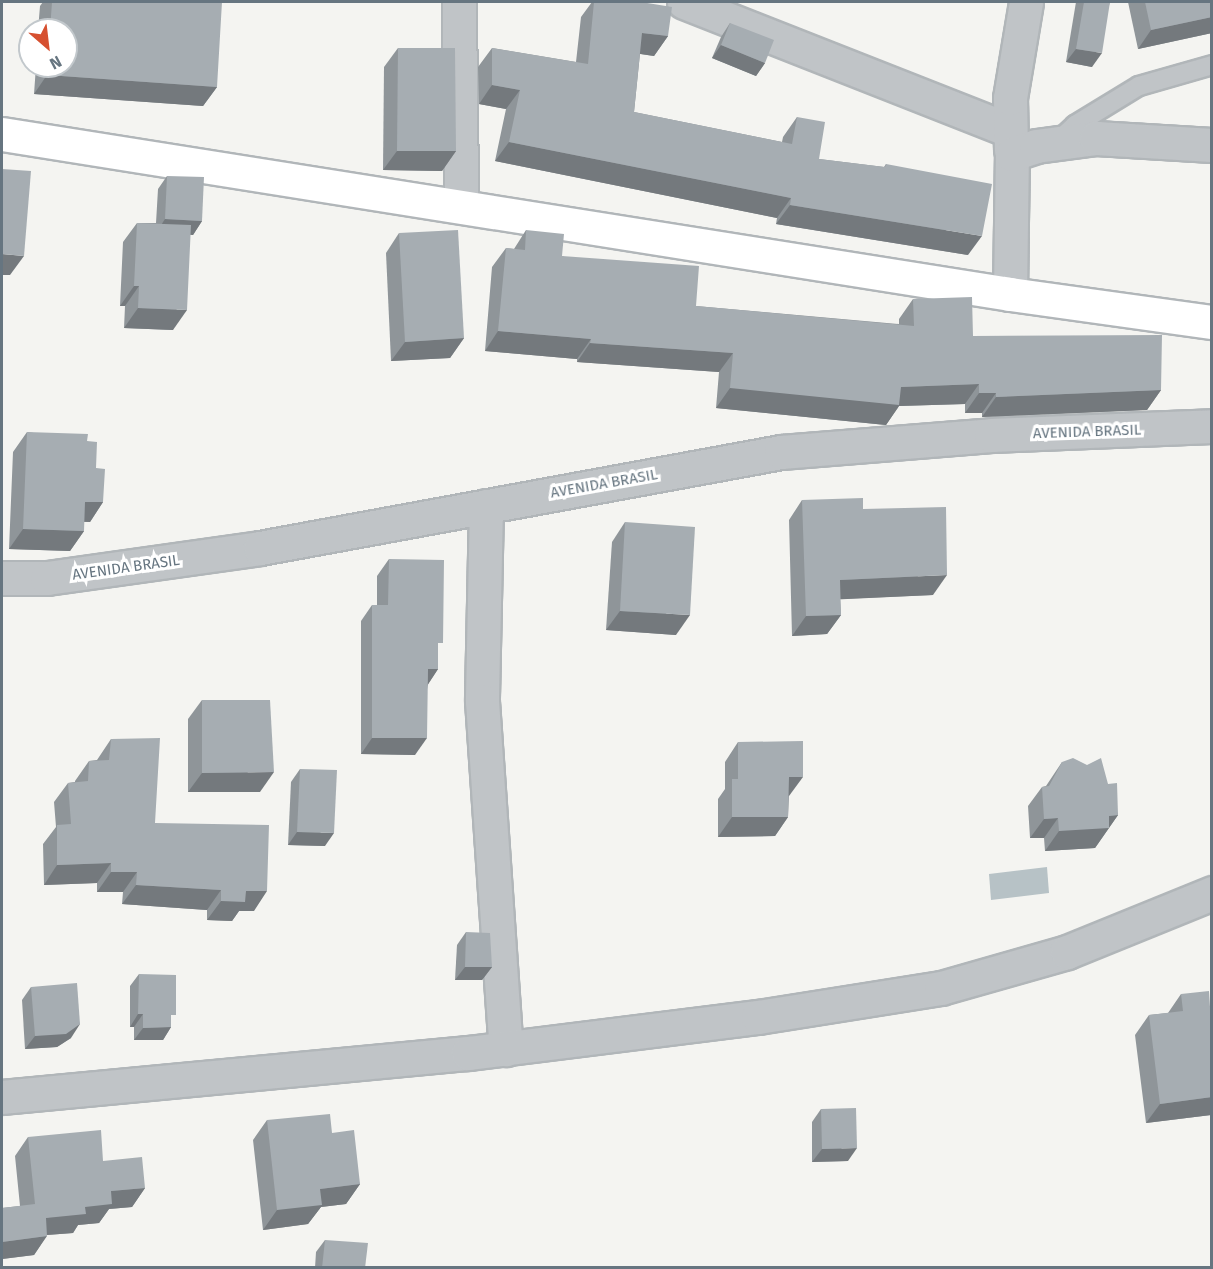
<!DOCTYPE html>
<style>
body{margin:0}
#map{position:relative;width:1213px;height:1269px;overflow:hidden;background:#f4f4f1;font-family:"Fira Sans",sans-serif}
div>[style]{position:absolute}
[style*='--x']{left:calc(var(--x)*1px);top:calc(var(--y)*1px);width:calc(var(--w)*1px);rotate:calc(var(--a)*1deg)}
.water>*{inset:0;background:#b7c2c6}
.roads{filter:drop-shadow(2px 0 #b1b6b9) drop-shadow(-2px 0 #b1b6b9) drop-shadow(0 2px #b1b6b9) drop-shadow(0 -2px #b1b6b9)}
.service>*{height:18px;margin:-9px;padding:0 9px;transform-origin:9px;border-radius:9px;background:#c0c4c7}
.minor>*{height:33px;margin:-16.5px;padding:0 16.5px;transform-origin:16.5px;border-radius:16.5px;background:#c0c4c7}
.secondary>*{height:33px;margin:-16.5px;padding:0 16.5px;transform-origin:16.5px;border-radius:16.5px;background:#fff}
.wall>*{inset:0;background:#8f9599}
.shaded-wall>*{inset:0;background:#74797d}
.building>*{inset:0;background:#a6adb2}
span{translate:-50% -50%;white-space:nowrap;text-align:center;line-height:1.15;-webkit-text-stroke:6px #fff;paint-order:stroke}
.street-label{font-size:15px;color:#667580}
.frame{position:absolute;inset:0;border:3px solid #667580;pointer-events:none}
.north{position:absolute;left:18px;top:18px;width:60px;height:60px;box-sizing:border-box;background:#fff;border:2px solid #c2c8cc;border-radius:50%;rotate:152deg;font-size:16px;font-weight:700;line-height:24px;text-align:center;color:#667580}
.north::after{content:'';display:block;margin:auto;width:21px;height:27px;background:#d65030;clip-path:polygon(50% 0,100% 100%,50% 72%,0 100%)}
</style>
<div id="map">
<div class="water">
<i style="clip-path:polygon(1047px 867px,1049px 893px,991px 900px,989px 874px)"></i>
</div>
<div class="roads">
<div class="service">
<i style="--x:1059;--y:140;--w:22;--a:-43"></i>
<i style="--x:1075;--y:125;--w:75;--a:-31.4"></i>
<i style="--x:1139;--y:86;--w:76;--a:-16"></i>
</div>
<div class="minor">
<i style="--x:459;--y:2;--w:203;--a:89.4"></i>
<i style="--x:684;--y:2;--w:349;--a:21.5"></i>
<i style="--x:1011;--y:150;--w:52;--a:-91.1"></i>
<i style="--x:1010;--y:98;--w:97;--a:-80.5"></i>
<i style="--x:1010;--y:294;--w:140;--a:-89.2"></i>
<i style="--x:1012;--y:154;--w:25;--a:-18"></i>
<i style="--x:1036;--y:146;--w:61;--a:-7.6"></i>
<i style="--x:1096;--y:138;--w:116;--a:3.5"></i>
<i style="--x:486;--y:506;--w:195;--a:91.2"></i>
<i style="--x:482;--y:701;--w:349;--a:86.1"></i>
<i style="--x:2;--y:578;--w:45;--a:0"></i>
<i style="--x:47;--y:578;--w:215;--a:-8"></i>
<i style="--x:260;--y:548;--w:530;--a:-10.44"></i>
<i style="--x:781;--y:452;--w:211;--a:-4.6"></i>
<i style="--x:991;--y:435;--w:221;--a:-2.3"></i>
<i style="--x:2;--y:1097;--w:468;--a:-5.4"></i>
<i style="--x:468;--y:1053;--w:292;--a:-7.1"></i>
<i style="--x:758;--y:1017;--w:185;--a:-9"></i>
<i style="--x:941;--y:988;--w:131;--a:-15.9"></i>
<i style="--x:1067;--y:952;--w:157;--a:-22.1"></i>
</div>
<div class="secondary">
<i style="--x:2;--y:134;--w:1021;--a:9.02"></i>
<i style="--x:1010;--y:294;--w:204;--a:7.9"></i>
</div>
</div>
<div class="wall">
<i style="clip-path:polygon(43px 2px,52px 2px,217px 87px,203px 106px,34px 94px,36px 66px,66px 66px,66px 30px,38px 30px,40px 6px)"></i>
<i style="clip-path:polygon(592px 2px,641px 2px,668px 36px,654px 56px,640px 54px,634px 112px,782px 142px,783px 137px,797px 117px,819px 159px,884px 167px,886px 164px,968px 255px,776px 224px,777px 218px,495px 161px,506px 109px,479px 104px,478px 67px,492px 48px,576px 62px,581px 17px)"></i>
<i style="clip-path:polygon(1076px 2px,1110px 2px,1092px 67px,1066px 62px)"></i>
<i style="clip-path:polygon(1128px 2px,1212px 2px,1212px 33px,1138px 49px)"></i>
<i style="clip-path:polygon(730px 23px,765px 63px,756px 76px,712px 58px,721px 37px)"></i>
<i style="clip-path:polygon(398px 48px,456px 151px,442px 171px,383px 170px,384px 67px)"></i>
<i style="clip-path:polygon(167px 176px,202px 221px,193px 235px,190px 234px,173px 330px,124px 328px,125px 306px,120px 306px,123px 242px,137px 223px,156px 223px,158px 189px)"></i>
<i style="clip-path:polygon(526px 230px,562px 256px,696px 306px,899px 324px,899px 319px,913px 299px,973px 336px,1161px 390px,1147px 410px,982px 417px,982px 413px,965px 413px,965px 404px,899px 406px,886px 425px,716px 408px,719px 372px,577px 362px,577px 359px,485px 351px,492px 267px,506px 248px,514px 249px)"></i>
<i style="clip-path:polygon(399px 233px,464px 338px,450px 358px,391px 361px,386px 253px)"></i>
<i style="clip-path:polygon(27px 432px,87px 441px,96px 468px,103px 502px,90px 522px,84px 522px,84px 531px,70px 551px,9px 549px,13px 452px)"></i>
<i style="clip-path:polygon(802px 500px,863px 509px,933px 595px,840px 599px,841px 615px,827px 634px,792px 636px,789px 520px)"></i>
<i style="clip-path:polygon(625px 522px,676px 635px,606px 630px,612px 542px)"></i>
<i style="clip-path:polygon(389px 559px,438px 650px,438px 669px,428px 684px,415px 755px,361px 754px,361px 621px,372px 605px,377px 605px,377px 576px)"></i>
<i style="clip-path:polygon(202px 700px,260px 792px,188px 792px,188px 719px)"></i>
<i style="clip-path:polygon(111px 739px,155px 823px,254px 911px,239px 911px,232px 921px,207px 920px,207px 910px,122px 904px,123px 892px,97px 892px,97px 883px,44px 885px,43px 844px,56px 827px,54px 802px,68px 783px,75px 782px,75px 781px,89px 761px,97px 760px)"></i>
<i style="clip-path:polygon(738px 742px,789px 796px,788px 817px,775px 836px,718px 837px,718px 799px,725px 789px,725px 762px)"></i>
<i style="clip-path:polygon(1062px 762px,1108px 784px,1118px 815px,1095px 848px,1045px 851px,1044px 838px,1030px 838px,1028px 806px,1042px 787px,1046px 786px)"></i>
<i style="clip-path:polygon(300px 769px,325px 846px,288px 845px,291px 782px)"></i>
<i style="clip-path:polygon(466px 932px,492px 967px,482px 980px,455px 980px,457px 945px)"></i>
<i style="clip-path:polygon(139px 974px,171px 1022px,171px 1027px,163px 1040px,134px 1040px,134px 1027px,130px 1027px,130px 986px)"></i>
<i style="clip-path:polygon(31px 987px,71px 1038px,57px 1047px,25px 1049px,22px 1000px)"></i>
<i style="clip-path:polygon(1181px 994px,1212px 1007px,1212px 1114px,1211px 1115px,1146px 1123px,1135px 1035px,1149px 1015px,1168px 1013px)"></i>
<i style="clip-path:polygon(821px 1109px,848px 1161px,812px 1162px,812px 1122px)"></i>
<i style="clip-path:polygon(267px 1120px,332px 1133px,360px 1184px,346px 1204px,321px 1207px,308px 1224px,263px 1230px,253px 1140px)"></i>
<i style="clip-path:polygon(28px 1137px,103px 1161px,145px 1188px,132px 1207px,109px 1209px,99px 1223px,78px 1225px,73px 1233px,47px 1235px,34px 1255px,2px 1259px,2px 1208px,20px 1206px,15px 1156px)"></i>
<i style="clip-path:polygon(325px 1240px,365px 1268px,315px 1268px,316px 1252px)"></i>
</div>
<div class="shaded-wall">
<i style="clip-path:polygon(1212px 17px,1212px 33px,1138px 49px,1151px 30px)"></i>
<i style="clip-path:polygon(642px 33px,668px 36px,654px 56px,628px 52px)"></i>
<i style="clip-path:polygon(721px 45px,765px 63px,756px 76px,712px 58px)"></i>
<i style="clip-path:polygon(1076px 49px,1102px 53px,1092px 67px,1066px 62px)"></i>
<i style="clip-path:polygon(47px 75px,217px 87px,203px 106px,34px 94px)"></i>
<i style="clip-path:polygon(492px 85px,520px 90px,506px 109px,479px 104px)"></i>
<i style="clip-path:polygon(509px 142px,791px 198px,777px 218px,495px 161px)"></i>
<i style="clip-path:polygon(397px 151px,456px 151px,442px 171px,383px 170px)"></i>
<i style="clip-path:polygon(790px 205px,982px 236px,968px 255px,776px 224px)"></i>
<i style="clip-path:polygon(165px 219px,202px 221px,193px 235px,156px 233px)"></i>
<i style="clip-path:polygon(2px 254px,24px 256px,10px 275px,2px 275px)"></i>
<i style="clip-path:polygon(134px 286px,139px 286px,125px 306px,120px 306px)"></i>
<i style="clip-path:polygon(138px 308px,187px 310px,173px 330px,124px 328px)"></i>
<i style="clip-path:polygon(498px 331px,591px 339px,577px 359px,485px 351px)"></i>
<i style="clip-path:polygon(464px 338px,450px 358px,391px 361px,405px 342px)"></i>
<i style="clip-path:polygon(590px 343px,733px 353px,719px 372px,577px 362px)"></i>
<i style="clip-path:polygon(979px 384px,965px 404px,899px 406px,886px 425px,716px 408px,730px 388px,901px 387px)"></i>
<i style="clip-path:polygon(1161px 390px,1147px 410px,982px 417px,996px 397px)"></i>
<i style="clip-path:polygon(979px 393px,996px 393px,982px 413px,965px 413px)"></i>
<i style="clip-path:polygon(85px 502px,103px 502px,90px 522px,72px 521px)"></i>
<i style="clip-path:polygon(23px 529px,84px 531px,70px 551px,9px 549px)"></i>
<i style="clip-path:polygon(947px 575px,933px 595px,826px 600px,840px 580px)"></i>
<i style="clip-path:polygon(620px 611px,690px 615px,676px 635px,606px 630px)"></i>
<i style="clip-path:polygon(841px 615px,827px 634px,792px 636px,806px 616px)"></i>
<i style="clip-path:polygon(428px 669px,438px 669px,427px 686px)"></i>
<i style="clip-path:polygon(372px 738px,427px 738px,415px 755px,361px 754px)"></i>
<i style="clip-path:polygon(274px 772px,260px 792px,188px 792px,202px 773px)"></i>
<i style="clip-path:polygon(789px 777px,803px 777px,789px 796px,775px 797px)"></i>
<i style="clip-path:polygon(1118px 815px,1095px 848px,1045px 851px,1059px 831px,1109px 816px)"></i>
<i style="clip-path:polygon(732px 817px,788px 817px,775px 836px,718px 837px)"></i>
<i style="clip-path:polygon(1058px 818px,1044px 838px,1030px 838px,1044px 819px)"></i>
<i style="clip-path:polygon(297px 832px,334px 833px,325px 846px,288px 845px)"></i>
<i style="clip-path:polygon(111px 863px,97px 883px,44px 885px,57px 865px)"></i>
<i style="clip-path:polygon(111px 872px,137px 872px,123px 892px,97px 892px)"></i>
<i style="clip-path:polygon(136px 885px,221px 890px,207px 910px,122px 904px)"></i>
<i style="clip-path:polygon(246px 891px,267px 891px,254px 911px,239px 911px,232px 921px,207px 920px,221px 901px)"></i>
<i style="clip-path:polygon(465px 967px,492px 967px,482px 980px,455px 980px)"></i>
<i style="clip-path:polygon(138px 1014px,143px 1014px,134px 1027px,130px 1027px)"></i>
<i style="clip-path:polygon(80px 1024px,71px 1038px,57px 1047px,25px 1049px,35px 1036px)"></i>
<i style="clip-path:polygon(171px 1027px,163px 1040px,134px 1040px,143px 1028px)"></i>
<i style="clip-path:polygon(1212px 1097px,1212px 1114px,1211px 1115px,1146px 1123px,1160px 1104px)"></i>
<i style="clip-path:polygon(857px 1148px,848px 1161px,812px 1162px,822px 1149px)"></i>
<i style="clip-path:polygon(360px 1184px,346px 1204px,321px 1207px,308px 1224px,263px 1230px,277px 1210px,320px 1189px)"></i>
<i style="clip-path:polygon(145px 1188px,132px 1207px,109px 1209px,99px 1223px,78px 1225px,73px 1233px,33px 1236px,46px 1218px,85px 1207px,111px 1191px)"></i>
<i style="clip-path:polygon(47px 1236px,34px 1255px,2px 1259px,2px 1242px)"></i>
</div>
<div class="building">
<i style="clip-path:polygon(52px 2px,222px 2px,217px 87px,47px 75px,48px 66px,66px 66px,66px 30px,50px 30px)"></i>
<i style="clip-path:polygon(594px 2px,641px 2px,672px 7px,668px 36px,642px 33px,634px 112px,792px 144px,797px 117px,825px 122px,819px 159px,885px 167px,886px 164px,992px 184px,982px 236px,790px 205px,791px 198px,509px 142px,520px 90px,492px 85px,492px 48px,588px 64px)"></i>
<i style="clip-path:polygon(1084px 2px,1110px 2px,1102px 53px,1076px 49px)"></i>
<i style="clip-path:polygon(1145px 2px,1212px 2px,1212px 17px,1151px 30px)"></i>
<i style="clip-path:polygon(730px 23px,774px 40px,765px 63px,721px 45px)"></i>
<i style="clip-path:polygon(398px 48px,455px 48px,456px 151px,397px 151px)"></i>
<i style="clip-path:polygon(2px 169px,31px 171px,24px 256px,2px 254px)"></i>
<i style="clip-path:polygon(167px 176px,204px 177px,202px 221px,165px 219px)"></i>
<i style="clip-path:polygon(137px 223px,191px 225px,187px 310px,138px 308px,139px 286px,134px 286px)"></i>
<i style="clip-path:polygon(458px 230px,464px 338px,405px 342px,399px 233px)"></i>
<i style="clip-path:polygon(526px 230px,564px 234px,562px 256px,699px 266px,696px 306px,914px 326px,913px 299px,972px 297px,973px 336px,1162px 335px,1161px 390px,996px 397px,996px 393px,979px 393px,979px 384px,901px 387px,899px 405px,730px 388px,733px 353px,590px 343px,591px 339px,498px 331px,506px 248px,525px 250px)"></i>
<i style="clip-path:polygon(27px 432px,88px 434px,87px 441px,97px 442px,96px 468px,105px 469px,103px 502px,85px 502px,84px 531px,23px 529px)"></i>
<i style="clip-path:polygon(863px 498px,863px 509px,946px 507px,947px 575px,840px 580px,841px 615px,806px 616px,802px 500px)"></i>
<i style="clip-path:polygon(625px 522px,695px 527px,690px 615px,620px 611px)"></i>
<i style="clip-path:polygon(389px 559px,444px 560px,443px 643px,438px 643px,438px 669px,428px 669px,427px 738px,372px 738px,372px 605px,388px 605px)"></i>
<i style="clip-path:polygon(202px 700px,270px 700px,274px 772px,202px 773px)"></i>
<i style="clip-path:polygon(160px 738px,155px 823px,269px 825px,267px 891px,246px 891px,245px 902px,221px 901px,221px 890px,136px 885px,137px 872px,111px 872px,111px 863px,57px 865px,57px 825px,71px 824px,68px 783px,88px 781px,89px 761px,109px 760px,111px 739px)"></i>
<i style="clip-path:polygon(803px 741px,803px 777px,789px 777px,788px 817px,732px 817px,732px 779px,738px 779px,738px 742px)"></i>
<i style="clip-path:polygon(1073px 758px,1087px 765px,1101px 758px,1108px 784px,1117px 783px,1118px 815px,1109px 816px,1109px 828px,1059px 831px,1058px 818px,1044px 819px,1042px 787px,1049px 786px,1062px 762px)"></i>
<i style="clip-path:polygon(300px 769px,337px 770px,334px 833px,297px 832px)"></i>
<i style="clip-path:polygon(466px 932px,490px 933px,492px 967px,465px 967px)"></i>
<i style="clip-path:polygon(139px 974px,176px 975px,176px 1015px,171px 1015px,171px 1027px,143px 1028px,143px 1014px,138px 1014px)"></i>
<i style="clip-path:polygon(77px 983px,80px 1024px,66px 1034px,35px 1036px,31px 987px)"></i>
<i style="clip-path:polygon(1209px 991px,1210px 1007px,1212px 1007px,1212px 1097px,1160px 1104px,1149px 1015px,1183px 1011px,1181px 994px)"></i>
<i style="clip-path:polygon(856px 1108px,857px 1148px,822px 1149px,821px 1109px)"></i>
<i style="clip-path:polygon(330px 1114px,332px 1133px,354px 1130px,360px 1184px,320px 1189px,322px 1205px,277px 1210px,267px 1120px)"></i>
<i style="clip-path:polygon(101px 1130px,103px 1161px,142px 1157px,145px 1188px,111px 1191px,112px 1204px,85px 1207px,86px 1214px,46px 1218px,47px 1236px,2px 1242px,2px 1208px,35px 1204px,28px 1137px)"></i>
<i style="clip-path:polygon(325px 1240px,368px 1243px,365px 1268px,322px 1268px)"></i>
</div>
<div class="street-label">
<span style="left:1087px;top:432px;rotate:-2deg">AVENIDA BRASIL</span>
<span style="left:604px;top:484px;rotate:-10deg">AVENIDA BRASIL</span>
<span style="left:126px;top:568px;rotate:-8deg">AVENIDA BRASIL</span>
</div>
<div class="frame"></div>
<div class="north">N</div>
</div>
